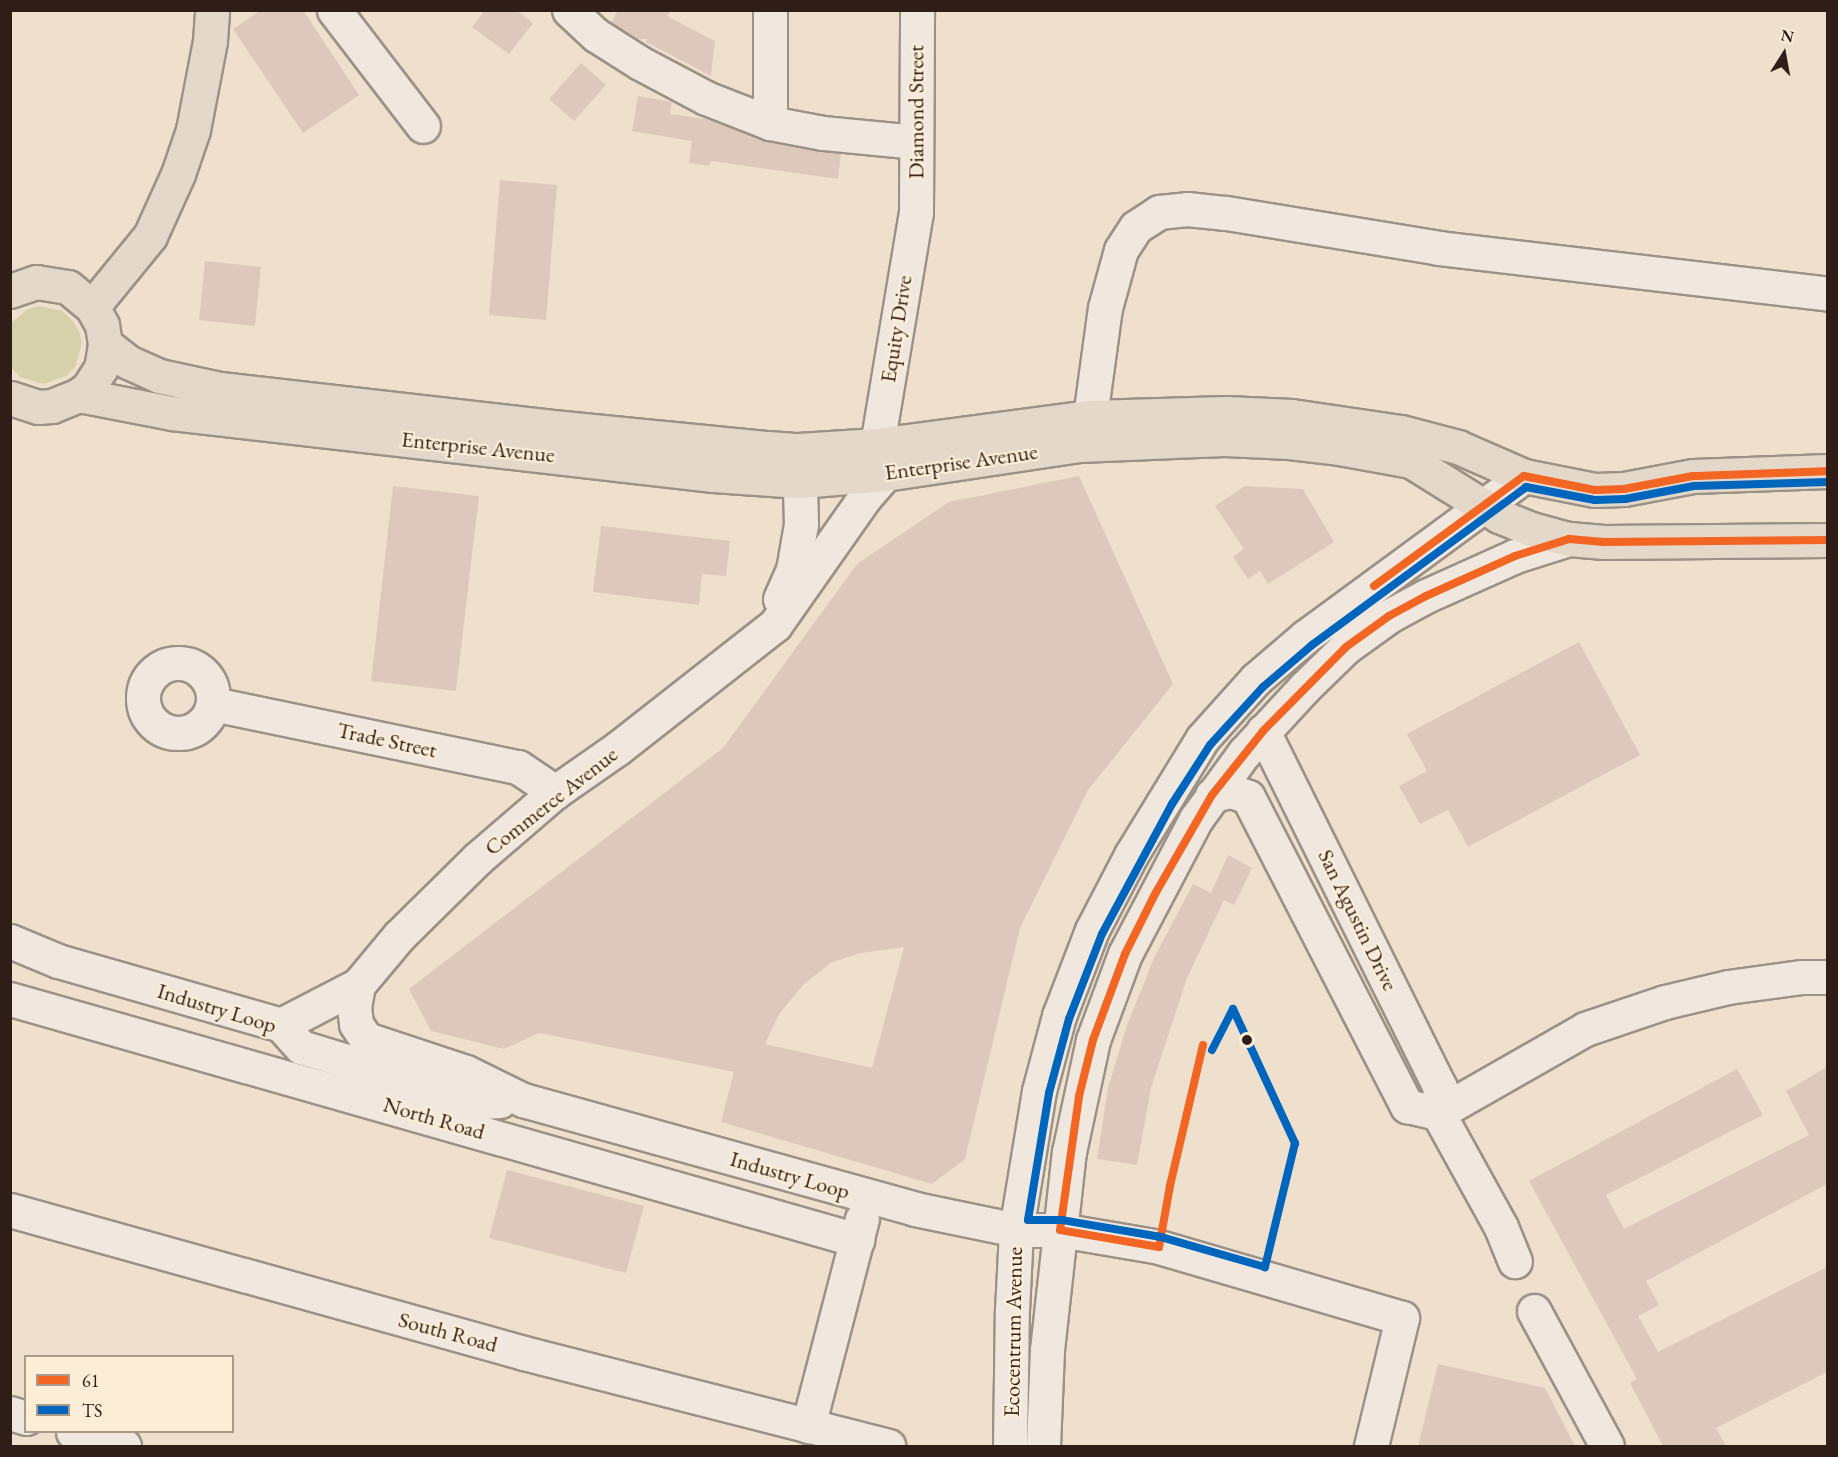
<!DOCTYPE html>
<style>
body{margin:0}
#map{position:relative;width:1838px;height:1457px;overflow:hidden;background:#eee0cd;font-family:"EB Garamond",serif}
div>[style]{position:absolute}
[style*='--x']{left:calc(var(--x)*1px);top:calc(var(--y)*1px);width:calc(var(--w)*1px);rotate:calc(var(--a)*1deg)}
.green>*{inset:0;background:#d6d0ab}
.building>*{inset:0;background:#ddc9bc}
.roads{filter:drop-shadow(2px 0 #9b9186) drop-shadow(-2px 0 #9b9186) drop-shadow(0 2px #9b9186) drop-shadow(0 -2px #9b9186)}
.minor>*{height:33px;margin:-16.5px;padding:0 16.5px;transform-origin:16.5px;border-radius:16.5px;background:#f0e8df}
.minor>.ring{margin:-16.5px;padding:0;box-sizing:content-box;background:none;border:33px solid #f0e8df;border-radius:50%}
.major>*{height:33px;margin:-16.5px;padding:0 16.5px;transform-origin:16.5px;border-radius:16.5px;background:#e3d8ca}
.bus-1>*{height:8px;margin:-4px;padding:0 4px;transform-origin:4px;border-radius:4px;background:#f26522}
.bus-2>*{height:8px;margin:-4px;padding:0 4px;transform-origin:4px;border-radius:4px;background:#0065bd}
.dots>*{width:16px;height:16px;translate:-50% -50%;box-sizing:border-box;border:3px solid #fcedd6;border-radius:50%}
span{translate:-50% -50%;white-space:nowrap;text-align:center;line-height:1.15;-webkit-text-stroke:4.5px #fcedd6;paint-order:stroke}
.street-label{font-size:22px;color:#2f1d17}
.frame{position:absolute;inset:0;border:12px solid #2f1d17;pointer-events:none}
.legend{position:absolute;left:24px;top:1355px;width:210px;height:78px;box-sizing:border-box;background:#fcedd6;border:2px solid #aa9a8a;margin:0;padding:8px 10px;list-style:none;font-size:18px;color:#2f1d17}
.legend li{display:flex;align-items:center;gap:12px;height:30px}
.legend b{width:30px;border:2px solid #aa9a8a}
.north{position:absolute;left:1754px;top:24px;width:60px;height:60px;-webkit-text-stroke:4px #fcedd6;paint-order:stroke;rotate:11deg;font-size:16px;font-weight:700;line-height:24px;text-align:center;color:#2f1d17}
.north::after{content:'';display:block;margin:auto;width:21px;height:27px;background:#2f1d17;clip-path:polygon(50% 0,100% 100%,50% 72%,0 100%)}
</style>
<div id="map">
<div class="green">
<i style="clip-path:polygon(39px 306px,62px 311px,72px 320px,79px 331px,82px 343px,75px 367px,66px 376px,43px 384px,20px 377px,11px 367px,11px 323px,28px 309px)"></i>
</div>
<div class="building">
<i style="clip-path:polygon(261px 10px,303px 10px,359px 95px,303px 133px,233px 29px)"></i>
<i style="clip-path:polygon(485px 10px,516px 10px,533px 23px,509px 54px,472px 27px)"></i>
<i style="clip-path:polygon(618px 10px,672px 10px,667px 16px,715px 41px,711px 76px,646px 42px,647px 39px,638px 39px,611px 23px)"></i>
<i style="clip-path:polygon(581px 63px,606px 85px,574px 121px,549px 99px)"></i>
<i style="clip-path:polygon(638px 96px,672px 102px,670px 114px,712px 120px,766px 141px,841px 154px,838px 179px,711px 161px,709px 166px,689px 163px,692px 141px,632px 131px)"></i>
<i style="clip-path:polygon(500px 180px,557px 185px,546px 320px,489px 315px)"></i>
<i style="clip-path:polygon(205px 261px,261px 267px,255px 326px,199px 320px)"></i>
<i style="clip-path:polygon(evenodd,1079px 476px,1173px 684px,1088px 790px,1020px 928px,965px 1159px,932px 1184px,721px 1122px,734px 1072px,539px 1033px,504px 1049px,431px 1031px,409px 989px,723px 748px,857px 564px,949px 502px,1079px 476px,904px 947px,872px 1068px,765px 1044px,779px 1014px,804px 984px,832px 962px,861px 953px,904px 947px)"></i>
<i style="clip-path:polygon(393px 486px,479px 496px,456px 691px,371px 681px)"></i>
<i style="clip-path:polygon(1245px 486px,1303px 489px,1334px 542px,1268px 584px,1260px 571px,1248px 579px,1233px 557px,1244px 549px,1215px 506px)"></i>
<i style="clip-path:polygon(601px 526px,730px 541px,726px 576px,702px 574px,699px 605px,593px 592px)"></i>
<i style="clip-path:polygon(1579px 642px,1640px 755px,1468px 847px,1448px 810px,1420px 824px,1399px 786px,1427px 771px,1407px 734px)"></i>
<i style="clip-path:polygon(1228px 855px,1252px 868px,1234px 905px,1224px 900px,1187px 978px,1151px 1088px,1137px 1165px,1097px 1159px,1108px 1088px,1127px 1025px,1155px 956px,1193px 884px,1211px 893px)"></i>
<i style="clip-path:polygon(1827px 1067px,1827px 1184px,1646px 1281px,1659px 1305px,1638px 1316px,1658px 1352px,1827px 1267px,1827px 1372px,1716px 1428px,1726px 1446px,1663px 1446px,1630px 1383px,1637px 1379px,1529px 1181px,1737px 1069px,1763px 1115px,1606px 1195px,1624px 1229px,1809px 1135px,1786px 1091px)"></i>
<i style="clip-path:polygon(507px 1170px,644px 1206px,626px 1273px,489px 1238px)"></i>
<i style="clip-path:polygon(1438px 1364px,1545px 1388px,1575px 1446px,1418px 1446px)"></i>
</div>
<div class="roads">
<div class="minor">
<i style="--x:334;--y:10;--w:146;--a:52.5"></i>
<i style="--x:569;--y:10;--w:37;--a:43"></i>
<i style="--x:596;--y:35;--w:52;--a:32.5"></i>
<i style="--x:640;--y:63;--w:75;--a:27.9"></i>
<i style="--x:706;--y:98;--w:69;--a:21.3"></i>
<i style="--x:770;--y:123;--w:54;--a:10.7"></i>
<i style="--x:823;--y:133;--w:93;--a:5.5"></i>
<i style="--x:770;--y:123;--w:113;--a:-90"></i>
<i style="--x:1090;--y:417;--w:110;--a:-82.2"></i>
<i style="--x:1105;--y:308;--w:60;--a:-74.6"></i>
<i style="--x:1121;--y:250;--w:27;--a:-57"></i>
<i style="--x:1136;--y:227;--w:27;--a:-33"></i>
<i style="--x:1159;--y:212;--w:28;--a:-6"></i>
<i style="--x:1187;--y:209;--w:39;--a:6"></i>
<i style="--x:1226;--y:213;--w:216;--a:9.3"></i>
<i style="--x:1439;--y:248;--w:392;--a:6.7"></i>
<i style="--x:877;--y:445;--w:235;--a:-80.5"></i>
<i style="--x:916;--y:213;--w:203;--a:-89.7"></i>
<i style="--x:780;--y:599;--w:32;--a:-66"></i>
<i style="--x:793;--y:570;--w:47;--a:-80.1"></i>
<i style="--x:801;--y:524;--w:71;--a:-91.6"></i>
<i class="ring" style="left:143px;top:663px;width:37px;height:37px"></i>
<i style="--x:213;--y:704;--w:311;--a:11.7"></i>
<i style="--x:518;--y:767;--w:45;--a:34"></i>
<i style="--x:1263;--y:731;--w:398;--a:63.6"></i>
<i style="--x:1440;--y:1087;--w:26;--a:94"></i>
<i style="--x:1438;--y:1113;--w:130;--a:61.1"></i>
<i style="--x:1501;--y:1227;--w:37;--a:68"></i>
<i style="--x:1212;--y:795;--w:19;--a:-12"></i>
<i style="--x:1231;--y:791;--w:18;--a:19"></i>
<i style="--x:1248;--y:797;--w:348;--a:62.8"></i>
<i style="--x:1407;--y:1106;--w:32;--a:13"></i>
<i style="--x:10;--y:941;--w:52;--a:22.6"></i>
<i style="--x:58;--y:961;--w:232;--a:16"></i>
<i style="--x:281;--y:1025;--w:30;--a:48"></i>
<i style="--x:301;--y:1047;--w:189;--a:16.9"></i>
<i style="--x:482;--y:1102;--w:18;--a:-3"></i>
<i style="--x:358;--y:985;--w:22;--a:100"></i>
<i style="--x:354;--y:1007;--w:17;--a:83"></i>
<i style="--x:356;--y:1024;--w:18;--a:56"></i>
<i style="--x:366;--y:1039;--w:105;--a:18.3"></i>
<i style="--x:466;--y:1072;--w:64;--a:26.2"></i>
<i style="--x:523;--y:1100;--w:407;--a:15.5"></i>
<i style="--x:915;--y:1209;--w:103;--a:11.7"></i>
<i style="--x:1016;--y:1230;--w:44;--a:0"></i>
<i style="--x:1060;--y:1230;--w:100;--a:9.7"></i>
<i style="--x:1159;--y:1247;--w:253;--a:16.3"></i>
<i style="--x:1402;--y:1318;--w:132;--a:103.6"></i>
<i style="--x:10;--y:999;--w:881;--a:15.88"></i>
<i style="--x:281;--y:1025;--w:87;--a:-27.5"></i>
<i style="--x:358;--y:985;--w:64;--a:-50.1"></i>
<i style="--x:399;--y:936;--w:110;--a:-44.6"></i>
<i style="--x:477;--y:859;--w:103;--a:-40.7"></i>
<i style="--x:555;--y:792;--w:77;--a:-34.9"></i>
<i style="--x:618;--y:748;--w:199;--a:-38.1"></i>
<i style="--x:775;--y:625;--w:156;--a:-54.9"></i>
<i style="--x:865;--y:497;--w:30;--a:-49"></i>
<i style="--x:1438;--y:1113;--w:169;--a:-29.7"></i>
<i style="--x:1585;--y:1029;--w:84;--a:-18.6"></i>
<i style="--x:1665;--y:1002;--w:65;--a:-13.4"></i>
<i style="--x:1728;--y:987;--w:75;--a:-7.7"></i>
<i style="--x:1802;--y:977;--w:26;--a:0"></i>
<i style="--x:10;--y:1210;--w:534;--a:15.55"></i>
<i style="--x:524;--y:1353;--w:376;--a:14.3"></i>
<i style="--x:1534;--y:1311;--w:153;--a:61.6"></i>
<i style="--x:10;--y:1413;--w:17;--a:17"></i>
<i style="--x:808;--y:1426;--w:214;--a:-75.4"></i>
<i style="--x:73;--y:1432;--w:53;--a:15.4"></i>
<i style="--x:1010;--y:1446;--w:136;--a:-89.2"></i>
<i style="--x:1012;--y:1310;--w:80;--a:-87.1"></i>
<i style="--x:1016;--y:1230;--w:141;--a:-80.6"></i>
<i style="--x:1039;--y:1091;--w:78;--a:-75.1"></i>
<i style="--x:1059;--y:1016;--w:92;--a:-69"></i>
<i style="--x:1092;--y:930;--w:85;--a:-62.5"></i>
<i style="--x:1131;--y:855;--w:136;--a:-58.5"></i>
<i style="--x:1202;--y:739;--w:81;--a:-48"></i>
<i style="--x:1256;--y:679;--w:65;--a:-40.6"></i>
<i style="--x:1305;--y:637;--w:272;--a:-36.3"></i>
<i style="--x:1043;--y:1446;--w:96;--a:-87.6"></i>
<i style="--x:1047;--y:1350;--w:199;--a:-83.7"></i>
<i style="--x:1069;--y:1152;--w:115;--a:-77.9"></i>
<i style="--x:1093;--y:1040;--w:92;--a:-69.6"></i>
<i style="--x:1125;--y:954;--w:153;--a:-62.3"></i>
<i style="--x:1196;--y:819;--w:82;--a:-54"></i>
<i style="--x:1244;--y:753;--w:88;--a:-47.3"></i>
<i style="--x:1304;--y:688;--w:59;--a:-44.3"></i>
<i style="--x:1346;--y:647;--w:53;--a:-35.8"></i>
<i style="--x:1389;--y:616;--w:42;--a:-28.4"></i>
<i style="--x:1426;--y:596;--w:98;--a:-24.2"></i>
<i style="--x:1515;--y:556;--w:57;--a:-17.5"></i>
</div>
<div class="major">
<i style="--x:10;--y:291;--w:28;--a:-19"></i>
<i style="--x:36;--y:282;--w:32;--a:9"></i>
<i style="--x:68;--y:287;--w:31;--a:40"></i>
<i style="--x:92;--y:307;--w:21;--a:61"></i>
<i style="--x:102;--y:325;--w:19;--a:81"></i>
<i style="--x:105;--y:344;--w:24;--a:99"></i>
<i style="--x:101;--y:368;--w:24;--a:123"></i>
<i style="--x:88;--y:388;--w:11;--a:142"></i>
<i style="--x:79;--y:395;--w:29;--a:158"></i>
<i style="--x:52;--y:406;--w:14;--a:176"></i>
<i style="--x:38;--y:407;--w:29;--a:-162"></i>
<i style="--x:92;--y:307;--w:92;--a:-50.8"></i>
<i style="--x:150;--y:236;--w:68;--a:-65.7"></i>
<i style="--x:178;--y:174;--w:46;--a:-71.2"></i>
<i style="--x:193;--y:130;--w:91;--a:-79.2"></i>
<i style="--x:210;--y:41;--w:31;--a:-86"></i>
<i style="--x:105;--y:344;--w:29;--a:38"></i>
<i style="--x:128;--y:362;--w:34;--a:24"></i>
<i style="--x:159;--y:376;--w:62;--a:12"></i>
<i style="--x:220;--y:389;--w:335;--a:6.5"></i>
<i style="--x:553;--y:427;--w:216;--a:5.6"></i>
<i style="--x:768;--y:448;--w:30;--a:4"></i>
<i style="--x:798;--y:450;--w:79;--a:-3.6"></i>
<i style="--x:877;--y:445;--w:215;--a:-7.5"></i>
<i style="--x:1090;--y:417;--w:136;--a:-1.7"></i>
<i style="--x:1226;--y:413;--w:66;--a:2.6"></i>
<i style="--x:1292;--y:416;--w:110;--a:8.4"></i>
<i style="--x:1401;--y:432;--w:59;--a:14.7"></i>
<i style="--x:1458;--y:447;--w:72;--a:23.7"></i>
<i style="--x:1524;--y:476;--w:72;--a:11.2"></i>
<i style="--x:1595;--y:490;--w:29;--a:-2"></i>
<i style="--x:1624;--y:489;--w:70;--a:-10.7"></i>
<i style="--x:1693;--y:476;--w:135;--a:-2.1"></i>
<i style="--x:79;--y:395;--w:95;--a:11"></i>
<i style="--x:172;--y:413;--w:545;--a:6.54"></i>
<i style="--x:713;--y:475;--w:87;--a:3.9"></i>
<i style="--x:800;--y:481;--w:85;--a:-4.7"></i>
<i style="--x:885;--y:474;--w:197;--a:-8.5"></i>
<i style="--x:1080;--y:445;--w:145;--a:-2.4"></i>
<i style="--x:1225;--y:439;--w:64;--a:2.7"></i>
<i style="--x:1289;--y:442;--w:50;--a:6.8"></i>
<i style="--x:1339;--y:448;--w:73;--a:10.2"></i>
<i style="--x:1411;--y:461;--w:104;--a:32"></i>
<i style="--x:1499;--y:516;--w:35;--a:22"></i>
<i style="--x:1531;--y:529;--w:39;--a:15"></i>
<i style="--x:1569;--y:539;--w:35;--a:5"></i>
<i style="--x:1604;--y:542;--w:224;--a:-0.5"></i>
</div>
</div>
<div class="bus-1">
<i style="--x:1374;--y:586;--w:186;--a:-36.3"></i>
<i style="--x:1524;--y:476;--w:72;--a:11.2"></i>
<i style="--x:1595;--y:490;--w:29;--a:-2"></i>
<i style="--x:1624;--y:489;--w:70;--a:-10.7"></i>
<i style="--x:1693;--y:476;--w:135;--a:-2.1"></i>
<i style="--x:1203;--y:1045;--w:145;--a:103.2"></i>
<i style="--x:1170;--y:1186;--w:62;--a:100.2"></i>
<i style="--x:1159;--y:1247;--w:100;--a:-170.3"></i>
<i style="--x:1060;--y:1230;--w:135;--a:-81.9"></i>
<i style="--x:1079;--y:1096;--w:58;--a:-76"></i>
<i style="--x:1093;--y:1040;--w:92;--a:-69.6"></i>
<i style="--x:1125;--y:954;--w:67;--a:-63.4"></i>
<i style="--x:1155;--y:894;--w:114;--a:-60.1"></i>
<i style="--x:1212;--y:795;--w:82;--a:-51.4"></i>
<i style="--x:1263;--y:731;--w:118;--a:-45.3"></i>
<i style="--x:1346;--y:647;--w:53;--a:-35.8"></i>
<i style="--x:1389;--y:616;--w:42;--a:-28.4"></i>
<i style="--x:1426;--y:596;--w:98;--a:-24.2"></i>
<i style="--x:1515;--y:556;--w:57;--a:-17.5"></i>
<i style="--x:1569;--y:539;--w:35;--a:5"></i>
<i style="--x:1604;--y:542;--w:224;--a:-0.5"></i>
</div>
<div class="bus-2">
<i style="--x:1212;--y:1050;--w:46;--a:-62.9"></i>
<i style="--x:1233;--y:1009;--w:148;--a:65.2"></i>
<i style="--x:1295;--y:1143;--w:128;--a:103.6"></i>
<i style="--x:1265;--y:1267;--w:108;--a:-163.9"></i>
<i style="--x:1161;--y:1237;--w:100;--a:-170.3"></i>
<i style="--x:1062;--y:1220;--w:34;--a:180"></i>
<i style="--x:1028;--y:1220;--w:129;--a:-80.6"></i>
<i style="--x:1049;--y:1093;--w:77;--a:-74.9"></i>
<i style="--x:1069;--y:1019;--w:91;--a:-68.8"></i>
<i style="--x:1102;--y:934;--w:148;--a:-61.7"></i>
<i style="--x:1172;--y:804;--w:70;--a:-57.2"></i>
<i style="--x:1210;--y:745;--w:79;--a:-47.6"></i>
<i style="--x:1263;--y:687;--w:65;--a:-40.6"></i>
<i style="--x:1312;--y:645;--w:266;--a:-36.4"></i>
<i style="--x:1526;--y:487;--w:70;--a:10.7"></i>
<i style="--x:1595;--y:500;--w:30;--a:-2"></i>
<i style="--x:1625;--y:499;--w:70;--a:-10.7"></i>
<i style="--x:1694;--y:486;--w:134;--a:-1.7"></i>
</div>
<div class="dots">
<i style="left:1247px;top:1040px;background:#2f1d17"></i>
</div>
<div class="street-label">
<span style="left:916px;top:112px;rotate:-90deg">Diamond Street</span>
<span style="left:896px;top:329px;rotate:-81deg">Equity Drive</span>
<span style="left:478px;top:447px;rotate:6deg">Enterprise Avenue</span>
<span style="left:961px;top:462px;rotate:-8deg">Enterprise Avenue</span>
<span style="left:387px;top:740px;rotate:12deg">Trade Street</span>
<span style="left:551px;top:801px;rotate:-38deg">Commerce Avenue</span>
<span style="left:1358px;top:920px;rotate:64deg">San Agustin Drive</span>
<span style="left:217px;top:1008px;rotate:17deg">Industry Loop</span>
<span style="left:434px;top:1118px;rotate:16deg">North Road</span>
<span style="left:790px;top:1175px;rotate:16deg">Industry Loop</span>
<span style="left:448px;top:1332px;rotate:15deg">South Road</span>
<span style="left:1013px;top:1332px;rotate:-89deg">Ecocentrum Avenue</span>
</div>
<div class="frame"></div>
<ul class="legend">
<li><b style="height:8px;background:#f26522"></b>61</li>
<li><b style="height:8px;background:#0065bd"></b>TS</li>
</ul>
<div class="north">N</div>
</div>
